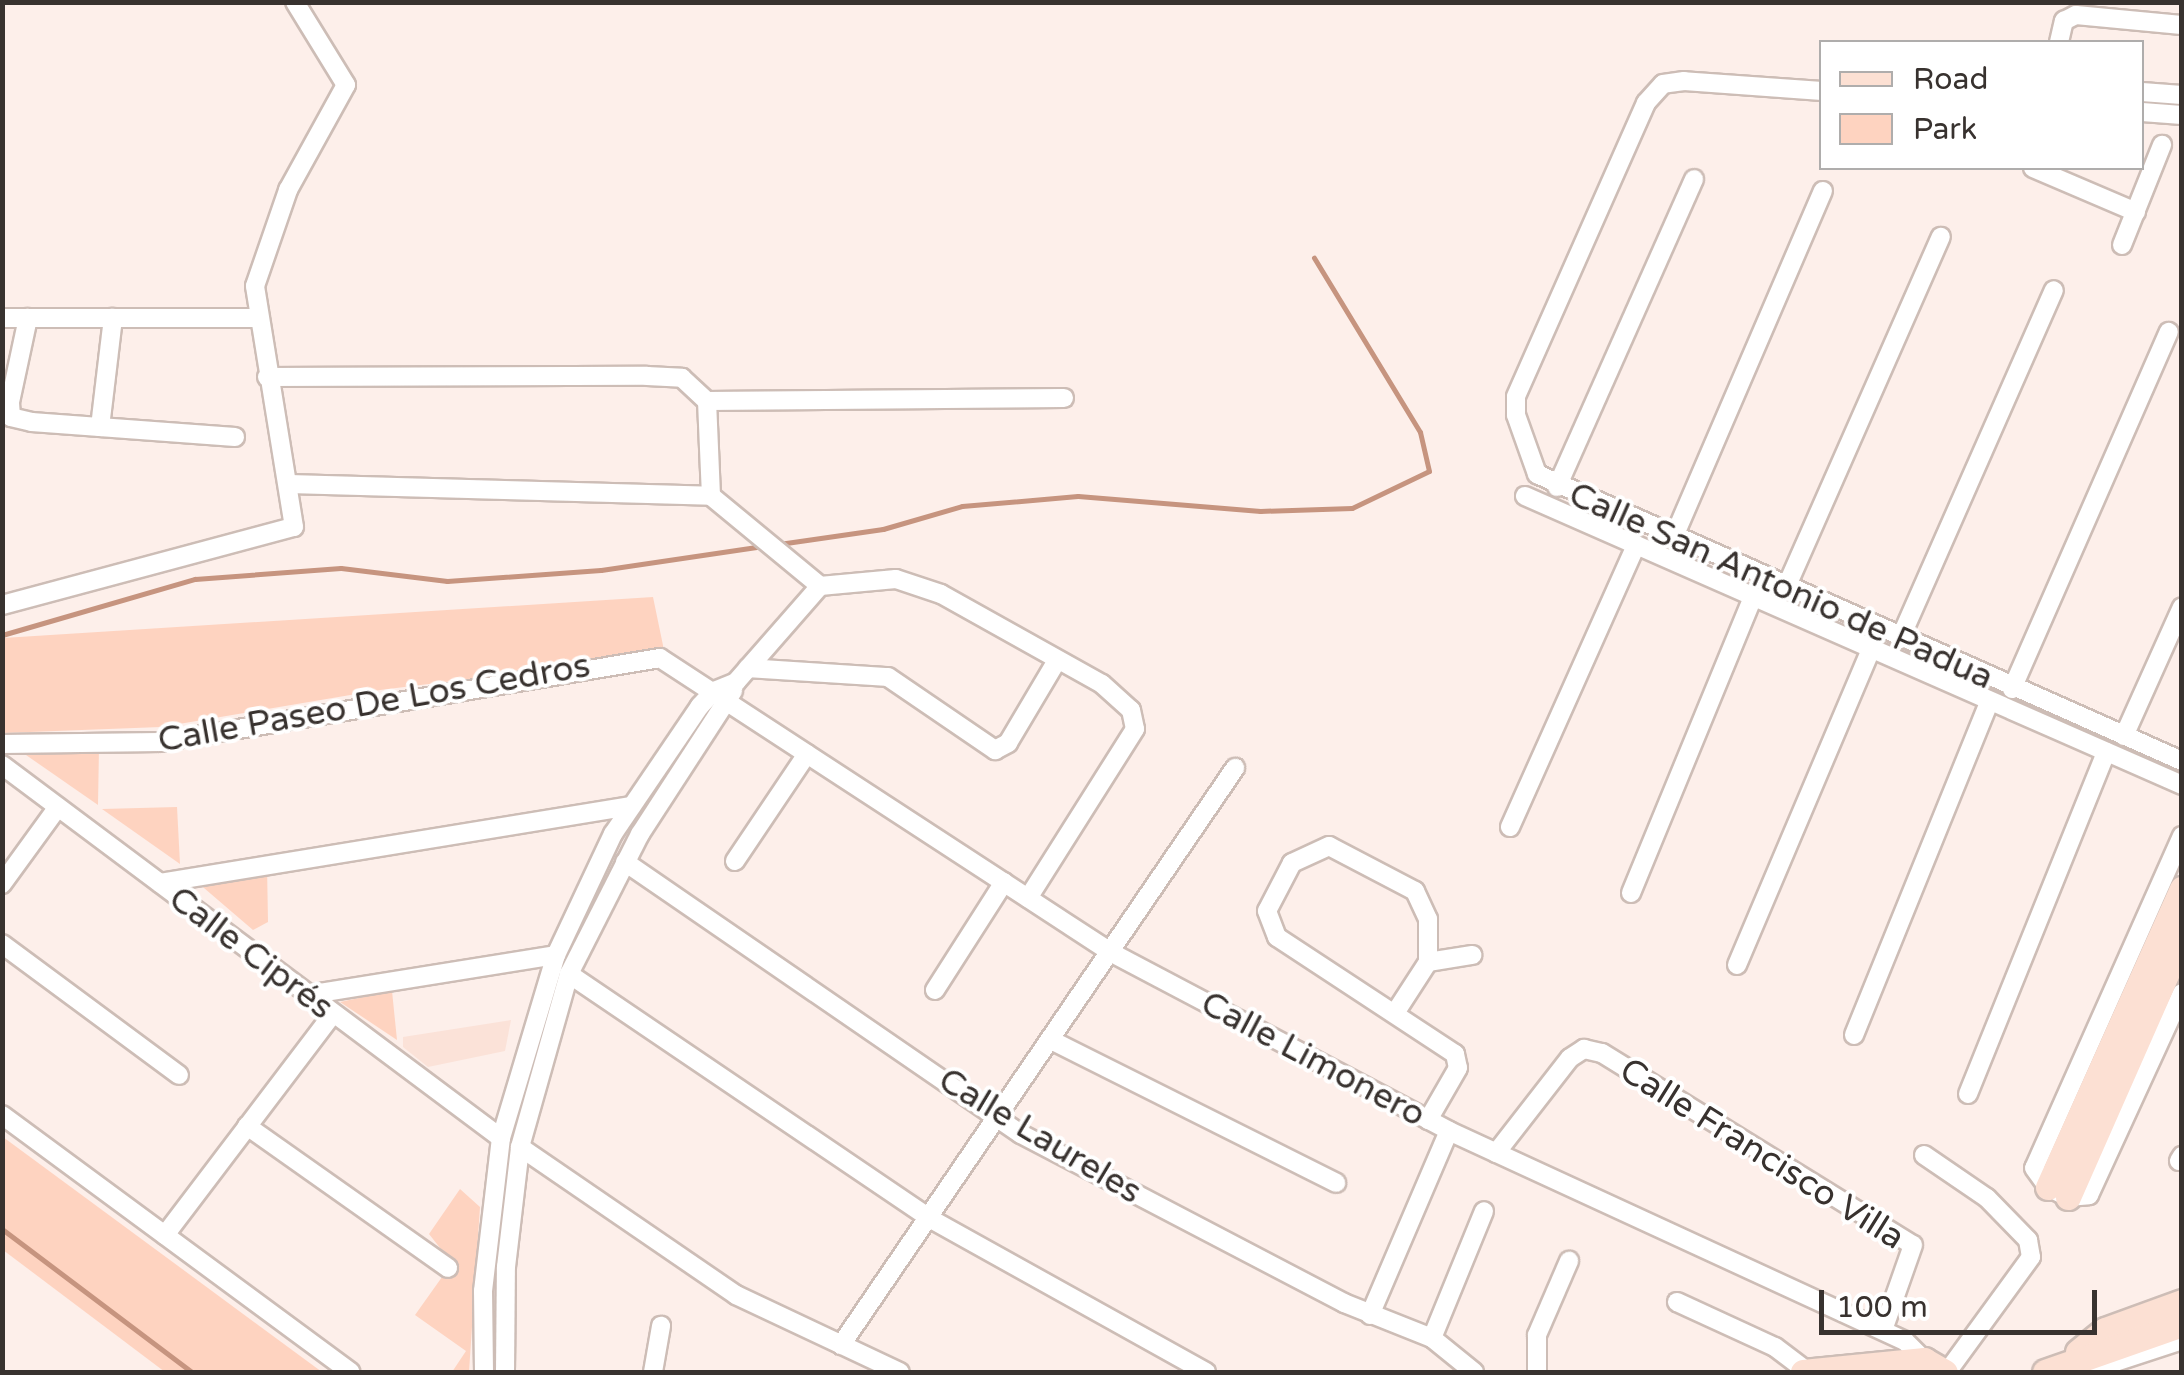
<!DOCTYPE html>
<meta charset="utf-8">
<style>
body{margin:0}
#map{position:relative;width:2184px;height:1375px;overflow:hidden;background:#fdefea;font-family:"Varela Round",sans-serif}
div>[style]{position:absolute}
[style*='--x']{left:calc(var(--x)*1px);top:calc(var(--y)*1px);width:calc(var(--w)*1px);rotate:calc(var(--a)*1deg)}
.built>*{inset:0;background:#fbe2d8}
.green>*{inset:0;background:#fed3c0}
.stream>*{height:5px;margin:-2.5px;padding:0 2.5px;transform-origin:2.5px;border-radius:2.5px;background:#c6947f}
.roads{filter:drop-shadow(2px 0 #cdbdb6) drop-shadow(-2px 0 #cdbdb6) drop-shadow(0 2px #cdbdb6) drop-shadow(0 -2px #cdbdb6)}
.street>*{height:18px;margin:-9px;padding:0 9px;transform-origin:9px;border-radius:9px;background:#fff}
.secondary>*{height:25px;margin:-12.5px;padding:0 12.5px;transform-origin:12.5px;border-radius:12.5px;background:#fce0d3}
span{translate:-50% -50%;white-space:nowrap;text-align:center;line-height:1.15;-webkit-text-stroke:8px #fff;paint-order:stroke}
.street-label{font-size:35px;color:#38322f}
.frame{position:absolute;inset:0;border:5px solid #38322f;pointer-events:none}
.legend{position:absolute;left:1819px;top:40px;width:325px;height:130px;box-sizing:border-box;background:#fff;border:2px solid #afadac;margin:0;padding:12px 18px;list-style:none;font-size:30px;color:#38322f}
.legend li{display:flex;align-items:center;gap:20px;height:50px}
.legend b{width:50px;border:2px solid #afadac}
.scale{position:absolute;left:1819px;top:1290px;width:278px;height:45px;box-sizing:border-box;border:5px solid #38322f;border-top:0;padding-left:12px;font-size:30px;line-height:35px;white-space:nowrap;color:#38322f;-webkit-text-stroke:8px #fff;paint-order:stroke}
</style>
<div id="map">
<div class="built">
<i style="clip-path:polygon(511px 1020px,505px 1051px,428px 1067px,403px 1047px,403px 1037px)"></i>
</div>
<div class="green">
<i style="clip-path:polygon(653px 597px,665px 655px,380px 690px,161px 727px,3px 733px,3px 638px)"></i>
<i style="clip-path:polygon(99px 747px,98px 805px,26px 755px)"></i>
<i style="clip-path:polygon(177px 807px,180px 864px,102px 809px)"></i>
<i style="clip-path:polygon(267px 866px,268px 922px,253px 930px,197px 882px)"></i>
<i style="clip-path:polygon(392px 991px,397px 1040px,340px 1002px)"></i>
<i style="clip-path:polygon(2px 1137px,3px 1137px,322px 1372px,165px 1372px,3px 1250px)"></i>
<i style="clip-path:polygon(460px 1189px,480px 1207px,469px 1372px,452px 1372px,466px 1351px,415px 1315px,452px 1263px,429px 1234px)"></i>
</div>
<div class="stream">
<i style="--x:779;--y:544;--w:105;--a:-8.2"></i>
<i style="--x:883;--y:529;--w:82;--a:-16.2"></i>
<i style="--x:962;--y:506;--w:116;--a:-4.9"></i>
<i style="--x:1078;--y:496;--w:183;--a:4.7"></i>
<i style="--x:1260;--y:511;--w:92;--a:-1.9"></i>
<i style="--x:1352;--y:508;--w:85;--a:-25.7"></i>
<i style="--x:1429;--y:471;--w:40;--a:-103"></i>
<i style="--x:1420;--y:432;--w:204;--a:-121.3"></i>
<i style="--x:2;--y:635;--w:201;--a:-16.2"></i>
<i style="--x:195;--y:579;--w:146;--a:-4.3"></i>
<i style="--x:341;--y:568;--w:107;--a:7"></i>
<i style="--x:447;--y:581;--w:154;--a:-4.1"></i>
<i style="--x:601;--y:570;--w:164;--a:-8.4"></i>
<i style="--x:2;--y:1229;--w:238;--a:37"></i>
</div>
<div class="roads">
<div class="street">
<i style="--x:2059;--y:42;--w:22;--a:-77"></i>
<i style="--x:2064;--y:21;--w:13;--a:-27"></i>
<i style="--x:2076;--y:15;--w:106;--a:5.4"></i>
<i style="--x:1822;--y:91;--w:138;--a:-175.9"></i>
<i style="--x:1684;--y:81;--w:21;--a:172"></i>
<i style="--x:1663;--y:84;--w:25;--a:132"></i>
<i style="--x:1646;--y:103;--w:321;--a:113.9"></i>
<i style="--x:1516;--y:397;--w:18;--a:90"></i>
<i style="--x:1516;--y:415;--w:63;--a:70.4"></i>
<i style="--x:1537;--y:474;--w:706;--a:23.99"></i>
<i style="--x:2142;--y:92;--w:40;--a:4.3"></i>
<i style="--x:2142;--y:112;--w:40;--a:4.3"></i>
<i style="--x:2033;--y:168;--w:112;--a:23.1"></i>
<i style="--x:2122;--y:245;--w:108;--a:-68.2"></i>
<i style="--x:2;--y:318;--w:26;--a:0"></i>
<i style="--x:267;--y:377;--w:380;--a:-0.2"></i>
<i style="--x:647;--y:376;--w:35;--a:3"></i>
<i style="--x:682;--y:378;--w:34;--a:43"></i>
<i style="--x:707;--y:401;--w:357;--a:-0.5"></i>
<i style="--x:100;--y:427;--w:110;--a:-83.2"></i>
<i style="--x:235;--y:437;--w:204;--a:-175.8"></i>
<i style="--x:32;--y:422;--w:22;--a:-167"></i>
<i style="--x:11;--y:417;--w:15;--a:-94"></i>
<i style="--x:10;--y:402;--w:86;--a:-77.9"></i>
<i style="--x:28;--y:318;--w:228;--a:0"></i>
<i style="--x:289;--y:484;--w:422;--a:1.6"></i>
<i style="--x:711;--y:496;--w:95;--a:-92.4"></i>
<i style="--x:1557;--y:487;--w:337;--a:-66"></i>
<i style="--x:711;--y:496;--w:141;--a:39.5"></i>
<i style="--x:1525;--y:496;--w:718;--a:23.74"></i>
<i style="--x:1673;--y:539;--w:379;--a:-66.7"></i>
<i style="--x:1785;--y:590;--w:386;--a:-66.2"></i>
<i style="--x:2;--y:605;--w:302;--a:-15"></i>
<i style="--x:294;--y:527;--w:244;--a:-99.2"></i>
<i style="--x:255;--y:286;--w:102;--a:-71"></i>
<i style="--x:288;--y:190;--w:120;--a:-61.1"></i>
<i style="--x:346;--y:85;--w:97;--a:-121.6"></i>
<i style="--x:1900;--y:639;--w:381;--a:-66.2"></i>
<i style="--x:748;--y:668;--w:140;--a:3.7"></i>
<i style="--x:888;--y:677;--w:130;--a:34.3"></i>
<i style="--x:995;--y:750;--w:15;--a:-28"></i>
<i style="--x:1008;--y:743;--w:94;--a:-59.3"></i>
<i style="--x:2012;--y:689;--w:390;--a:-66.3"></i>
<i style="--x:2124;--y:736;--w:141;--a:-65.8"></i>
<i style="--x:2;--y:744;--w:159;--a:-0.7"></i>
<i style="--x:161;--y:742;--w:506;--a:-9.56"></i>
<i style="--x:660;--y:658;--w:540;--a:33.13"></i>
<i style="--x:1112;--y:953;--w:381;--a:27.8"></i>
<i style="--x:1449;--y:1131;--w:502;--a:24.73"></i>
<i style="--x:1905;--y:1341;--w:27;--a:45"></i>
<i style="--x:2;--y:765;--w:623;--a:36.78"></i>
<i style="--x:1510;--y:827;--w:309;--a:-65.9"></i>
<i style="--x:2182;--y:836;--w:363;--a:114"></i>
<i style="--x:2034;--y:1168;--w:24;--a:54"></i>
<i style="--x:2048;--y:1187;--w:22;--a:27"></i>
<i style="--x:2068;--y:1197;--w:21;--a:-5"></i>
<i style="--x:2089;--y:1195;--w:222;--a:-65.3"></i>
<i style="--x:735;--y:861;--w:129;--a:-56.1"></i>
<i style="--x:625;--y:862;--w:480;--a:34.5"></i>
<i style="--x:1021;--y:1134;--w:365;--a:27.6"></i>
<i style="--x:1344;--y:1303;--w:95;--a:21.7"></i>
<i style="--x:1432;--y:1338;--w:54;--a:39"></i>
<i style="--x:160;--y:883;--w:478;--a:-9.3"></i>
<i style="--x:2;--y:884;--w:95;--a:-54"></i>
<i style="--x:1631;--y:893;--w:320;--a:-67.6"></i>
<i style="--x:2;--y:944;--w:220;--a:36.5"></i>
<i style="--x:1428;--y:962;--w:43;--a:-90"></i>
<i style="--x:1428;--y:919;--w:31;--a:-115"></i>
<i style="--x:1415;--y:891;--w:97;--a:-152.4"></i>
<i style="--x:1329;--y:846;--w:41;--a:155.3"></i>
<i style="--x:1292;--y:863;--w:54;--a:117.5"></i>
<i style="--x:1267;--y:911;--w:28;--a:69"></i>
<i style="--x:1277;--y:937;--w:213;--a:33.3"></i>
<i style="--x:1455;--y:1054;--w:14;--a:78"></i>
<i style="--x:1458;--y:1068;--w:60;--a:120"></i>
<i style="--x:1737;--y:965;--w:343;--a:-67"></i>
<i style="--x:569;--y:974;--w:435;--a:34.1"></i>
<i style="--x:929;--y:1218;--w:317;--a:29.1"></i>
<i style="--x:935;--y:990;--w:128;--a:-57.4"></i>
<i style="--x:307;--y:995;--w:252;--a:-9.1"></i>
<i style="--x:1395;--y:1013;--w:61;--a:-57.1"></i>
<i style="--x:1428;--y:962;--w:45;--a:-9"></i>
<i style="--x:1854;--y:1035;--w:359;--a:-67.9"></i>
<i style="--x:1051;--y:1040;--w:319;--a:26.6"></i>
<i style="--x:1968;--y:1094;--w:369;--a:-68"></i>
<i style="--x:2;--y:1115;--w:433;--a:36.4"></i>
<i style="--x:247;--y:1126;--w:246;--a:35.2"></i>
<i style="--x:520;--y:1147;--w:262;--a:34.4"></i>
<i style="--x:736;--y:1295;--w:181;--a:25.2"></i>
<i style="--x:1496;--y:1153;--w:120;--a:-52.1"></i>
<i style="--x:1570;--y:1058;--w:17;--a:-33"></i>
<i style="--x:1584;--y:1049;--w:18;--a:13"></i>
<i style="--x:1602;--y:1053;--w:365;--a:31.7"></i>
<i style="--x:1913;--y:1245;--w:90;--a:109.4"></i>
<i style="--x:1924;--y:1155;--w:76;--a:34.3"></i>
<i style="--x:1987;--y:1198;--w:59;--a:45.7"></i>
<i style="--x:2028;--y:1240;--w:17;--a:80"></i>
<i style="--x:2031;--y:1257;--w:142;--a:126.1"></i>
<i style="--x:2179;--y:1161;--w:6;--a:-59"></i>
<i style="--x:165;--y:1235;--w:276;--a:-52.8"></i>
<i style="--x:1677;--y:1302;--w:108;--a:24.7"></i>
<i style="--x:1775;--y:1347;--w:41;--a:37.1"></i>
<i style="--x:1370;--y:1315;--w:200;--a:-66.8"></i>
<i style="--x:1432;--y:1338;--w:137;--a:-67.7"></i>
<i style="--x:841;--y:1345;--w:699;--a:-55.67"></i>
<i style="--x:2077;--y:1366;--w:23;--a:2"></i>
<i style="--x:2100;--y:1367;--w:86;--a:-18.2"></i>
<i style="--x:484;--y:1372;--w:81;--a:-90.7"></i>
<i style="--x:483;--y:1291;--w:154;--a:-83.3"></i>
<i style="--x:501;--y:1138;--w:191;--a:-73.3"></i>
<i style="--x:556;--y:955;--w:134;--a:-64.8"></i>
<i style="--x:613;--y:834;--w:155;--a:-55.8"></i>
<i style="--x:700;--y:706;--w:21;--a:-47"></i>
<i style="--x:714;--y:691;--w:24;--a:-22"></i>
<i style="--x:736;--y:682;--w:128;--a:-48.8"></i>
<i style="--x:820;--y:586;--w:76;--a:-5.3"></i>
<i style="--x:896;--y:579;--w:47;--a:18.4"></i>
<i style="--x:941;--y:594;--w:184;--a:29.2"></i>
<i style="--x:1102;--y:684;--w:39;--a:42"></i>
<i style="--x:1131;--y:710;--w:19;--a:78"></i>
<i style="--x:1135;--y:729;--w:200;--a:122.3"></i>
<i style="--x:505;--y:1372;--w:105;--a:-89.5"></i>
<i style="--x:506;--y:1267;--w:121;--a:-83.3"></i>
<i style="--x:520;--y:1147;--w:180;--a:-74.2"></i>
<i style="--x:569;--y:974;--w:157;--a:-63.1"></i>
<i style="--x:640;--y:834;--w:171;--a:-57"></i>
<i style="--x:653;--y:1372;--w:47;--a:-80.1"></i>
<i style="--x:1537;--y:1372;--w:37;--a:-90"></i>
<i style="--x:1537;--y:1335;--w:81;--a:-66.6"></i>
</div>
<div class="secondary">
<i style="--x:2048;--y:1187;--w:327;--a:-65.8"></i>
<i style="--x:2068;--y:1197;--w:282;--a:-66.2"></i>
<i style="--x:2078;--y:1352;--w:35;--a:-39"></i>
<i style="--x:2105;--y:1330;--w:82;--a:-20"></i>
<i style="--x:1803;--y:1372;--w:122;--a:-5.7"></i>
<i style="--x:1924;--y:1360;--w:24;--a:30"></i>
<i style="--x:2045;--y:1372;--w:145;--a:-19.3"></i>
</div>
</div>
<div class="street-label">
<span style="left:1781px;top:586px;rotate:24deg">Calle San Antonio de Padua</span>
<span style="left:374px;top:703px;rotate:-10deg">Calle Paseo De Los Cedros</span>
<span style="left:251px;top:953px;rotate:37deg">Calle Ciprés</span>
<span style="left:1313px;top:1059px;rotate:28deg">Calle Limonero</span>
<span style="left:1040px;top:1136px;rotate:31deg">Calle Laureles</span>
<span style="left:1762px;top:1154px;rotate:32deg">Calle Francisco Villa</span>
</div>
<div class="frame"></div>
<ul class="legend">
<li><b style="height:12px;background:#fce0d3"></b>Road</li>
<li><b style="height:28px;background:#fed3c0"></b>Park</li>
</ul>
<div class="scale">100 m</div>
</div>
